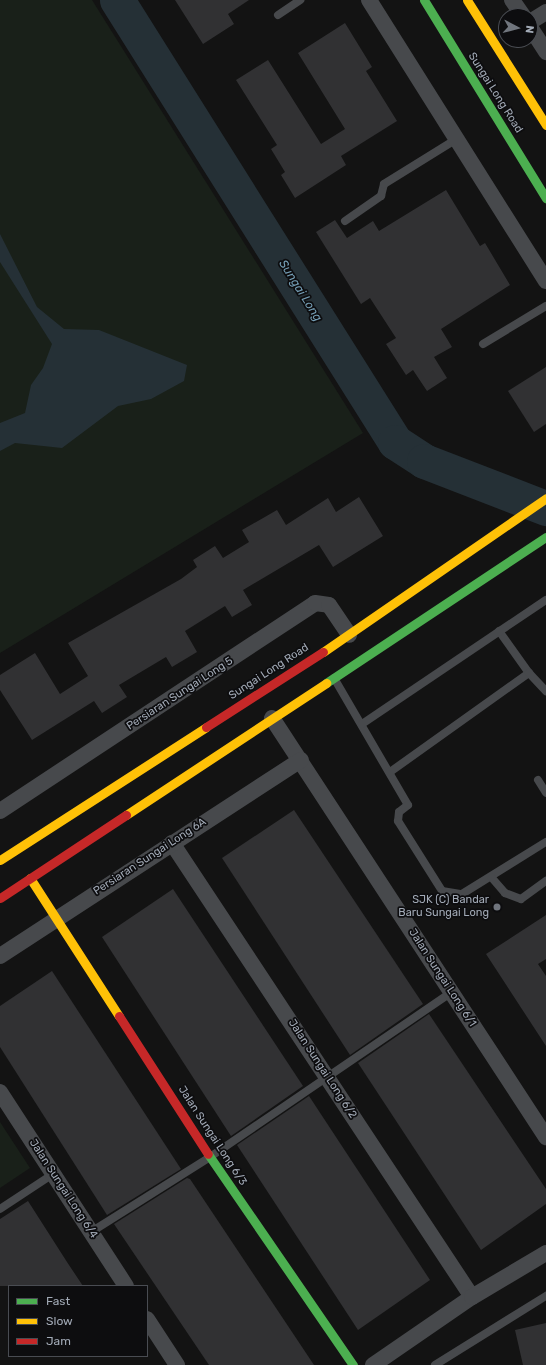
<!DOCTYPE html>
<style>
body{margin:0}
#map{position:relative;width:546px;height:1365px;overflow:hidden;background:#131313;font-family:Rubik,sans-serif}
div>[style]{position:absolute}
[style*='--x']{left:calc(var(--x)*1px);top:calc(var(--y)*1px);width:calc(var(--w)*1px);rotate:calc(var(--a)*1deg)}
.green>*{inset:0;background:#192019}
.water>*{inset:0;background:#253036}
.river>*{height:35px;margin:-17.5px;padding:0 17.5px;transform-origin:17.5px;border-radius:17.5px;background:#253036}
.building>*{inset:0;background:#313133}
.lane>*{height:8px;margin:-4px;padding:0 4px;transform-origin:4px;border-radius:4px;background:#47494c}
.street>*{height:16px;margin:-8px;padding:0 8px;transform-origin:8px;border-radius:8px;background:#47494c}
.fast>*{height:9px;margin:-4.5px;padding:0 4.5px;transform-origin:4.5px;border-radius:4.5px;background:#4caf50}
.slow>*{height:9px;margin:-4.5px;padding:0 4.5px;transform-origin:4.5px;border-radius:4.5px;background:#ffc107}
.jam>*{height:9px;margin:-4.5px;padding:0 4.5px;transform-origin:4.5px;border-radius:4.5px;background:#c62828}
.dots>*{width:11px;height:11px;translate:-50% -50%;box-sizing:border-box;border:2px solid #0d0d0f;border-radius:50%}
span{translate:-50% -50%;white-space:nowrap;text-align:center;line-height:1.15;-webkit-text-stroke:3.5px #0d0d0f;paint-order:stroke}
.street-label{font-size:11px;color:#a2aab6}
.poi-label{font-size:11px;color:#a2aab6}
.right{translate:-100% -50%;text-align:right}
.water-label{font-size:12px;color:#759eb5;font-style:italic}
.legend{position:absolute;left:8px;top:1285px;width:140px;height:72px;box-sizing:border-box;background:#0d0d0f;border:1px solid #494c52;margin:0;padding:5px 7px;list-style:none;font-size:12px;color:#a2aab6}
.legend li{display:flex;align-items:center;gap:8px;height:20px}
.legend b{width:20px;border:1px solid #494c52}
.north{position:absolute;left:498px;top:8px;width:40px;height:40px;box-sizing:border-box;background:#0d0d0f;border:1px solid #494c52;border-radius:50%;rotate:97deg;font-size:11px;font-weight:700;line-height:16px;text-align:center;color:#a2aab6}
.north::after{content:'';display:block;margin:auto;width:14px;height:18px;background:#70757d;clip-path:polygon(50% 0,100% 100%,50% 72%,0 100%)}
</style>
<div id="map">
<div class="green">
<i style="clip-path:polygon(0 0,92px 0,363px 433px,0 653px)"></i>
<i style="clip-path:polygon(0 1122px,30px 1168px,0 1188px)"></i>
</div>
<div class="water">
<i style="clip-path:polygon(0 234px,37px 307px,64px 329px,99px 330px,187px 365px,184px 381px,151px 399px,118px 406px,62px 448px,15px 443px,0 451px,0 423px,25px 413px,31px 385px,43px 368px,52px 344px,0 262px)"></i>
</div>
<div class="river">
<i style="--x:117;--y:0;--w:522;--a:57.83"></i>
<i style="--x:395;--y:442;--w:35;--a:33"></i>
<i style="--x:424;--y:461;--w:131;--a:21.1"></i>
</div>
<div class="building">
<i style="clip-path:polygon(175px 0,249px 0,228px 14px,234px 24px,203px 44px)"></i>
<i style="clip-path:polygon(345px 23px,372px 67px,366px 71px,397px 121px,341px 156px,346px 165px,295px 198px,281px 175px,285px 172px,271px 149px,277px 145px,236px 80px,268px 60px,321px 144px,345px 129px,298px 53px)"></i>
<i style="clip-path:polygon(446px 190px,480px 246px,485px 243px,510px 285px,441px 329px,452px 347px,434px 357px,447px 378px,427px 391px,413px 370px,406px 375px,386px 344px,396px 338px,370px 298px,361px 304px,316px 232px,335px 220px,347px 238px,373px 221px,379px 231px)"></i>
<i style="clip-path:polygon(546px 367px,546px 424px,534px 432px,508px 391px)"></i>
<i style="clip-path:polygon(359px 497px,383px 536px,333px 567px,319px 545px,243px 590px,252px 605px,232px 617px,225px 606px,185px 631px,197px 652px,172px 667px,166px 657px,119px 685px,127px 697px,102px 713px,94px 701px,32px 740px,0 690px,0 675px,35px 653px,60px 694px,88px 676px,68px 643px,181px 579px,197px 567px,193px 560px,215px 546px,223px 558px,249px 542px,242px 530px,277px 510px,286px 525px,328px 498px,336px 512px)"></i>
<i style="clip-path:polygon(294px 810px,423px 1004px,350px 1055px,222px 858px)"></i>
<i style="clip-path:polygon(173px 889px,303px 1086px,231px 1136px,102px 937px)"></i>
<i style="clip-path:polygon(546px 915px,546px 959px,538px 964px,546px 976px,546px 1046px,486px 954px)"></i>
<i style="clip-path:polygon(52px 971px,181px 1169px,107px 1215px,0 1047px,0 1006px)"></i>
<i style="clip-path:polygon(429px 1014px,546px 1189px,546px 1204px,481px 1250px,358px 1063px)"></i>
<i style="clip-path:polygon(309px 1096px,430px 1280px,358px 1330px,237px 1145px)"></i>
<i style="clip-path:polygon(187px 1178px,190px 1179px,314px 1365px,209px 1365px,114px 1224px)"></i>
<i style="clip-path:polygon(28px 1201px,67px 1262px,83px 1286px,0 1286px,0 1219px)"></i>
<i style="clip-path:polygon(546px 1323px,546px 1365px,523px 1365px,515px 1330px)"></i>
</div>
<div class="lane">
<i style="--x:278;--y:15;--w:27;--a:-34"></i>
<i style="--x:345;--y:221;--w:44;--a:-34.8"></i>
<i style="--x:381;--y:196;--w:12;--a:-76"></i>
<i style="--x:384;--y:184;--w:84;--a:-31.8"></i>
<i style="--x:483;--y:344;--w:74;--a:-31.1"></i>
<i style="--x:499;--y:631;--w:52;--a:54.5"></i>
<i style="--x:334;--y:678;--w:147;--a:59.8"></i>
<i style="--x:408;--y:805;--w:11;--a:142"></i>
<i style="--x:399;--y:812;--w:9;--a:96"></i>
<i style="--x:398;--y:821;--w:83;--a:57.8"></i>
<i style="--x:442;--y:891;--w:20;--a:9"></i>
<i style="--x:462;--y:894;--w:99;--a:-31.8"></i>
<i style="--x:362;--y:724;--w:222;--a:-34"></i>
<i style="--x:390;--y:772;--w:171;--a:-35.5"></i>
<i style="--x:529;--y:673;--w:25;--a:47"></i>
<i style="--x:538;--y:780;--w:15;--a:58"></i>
<i style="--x:492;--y:878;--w:20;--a:49"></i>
<i style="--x:505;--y:893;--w:17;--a:21"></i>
<i style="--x:521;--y:899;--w:31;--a:-36"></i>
<i style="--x:0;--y:1209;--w:64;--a:-33.4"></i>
<i style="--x:91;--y:1232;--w:141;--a:-32.2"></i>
<i style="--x:210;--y:1157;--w:293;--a:-34.3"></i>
<i style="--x:435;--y:1365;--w:131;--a:-31.9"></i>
</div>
<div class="street">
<i style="--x:369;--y:0;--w:332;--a:57.8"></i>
<i style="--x:512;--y:0;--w:19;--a:55"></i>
<i style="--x:530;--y:22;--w:19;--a:-32"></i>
<i style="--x:530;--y:27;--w:30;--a:57"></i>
<i style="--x:272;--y:718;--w:501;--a:56.82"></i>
<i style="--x:0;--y:811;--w:377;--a:-33.4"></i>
<i style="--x:315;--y:603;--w:14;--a:8"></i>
<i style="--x:329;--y:605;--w:36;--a:56"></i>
<i style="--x:172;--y:843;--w:544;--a:56.54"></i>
<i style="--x:0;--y:956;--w:359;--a:-33.1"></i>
<i style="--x:0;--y:1092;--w:231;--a:57"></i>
<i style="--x:147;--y:1319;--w:55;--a:56.9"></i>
<i style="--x:373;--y:1365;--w:120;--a:-34.5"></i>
<i style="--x:472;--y:1297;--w:86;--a:-30.7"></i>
</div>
<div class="fast">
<i style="--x:424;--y:0;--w:233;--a:58.4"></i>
<i style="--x:326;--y:683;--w:264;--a:-33.6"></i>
<i style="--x:208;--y:1154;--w:256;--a:55.5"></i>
</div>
<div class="slow">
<i style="--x:467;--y:0;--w:148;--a:57.7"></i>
<i style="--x:323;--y:652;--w:271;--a:-34.6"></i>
<i style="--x:126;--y:815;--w:240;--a:-33.4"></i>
<i style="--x:0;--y:860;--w:245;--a:-32.8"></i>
<i style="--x:30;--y:878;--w:164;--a:57.2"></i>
</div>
<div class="jam">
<i style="--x:206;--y:727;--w:139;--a:-32.7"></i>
<i style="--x:0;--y:898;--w:151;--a:-33.4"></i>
<i style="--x:119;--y:1016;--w:164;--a:57.2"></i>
</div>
<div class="dots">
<i style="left:497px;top:907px;background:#70757d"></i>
</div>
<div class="street-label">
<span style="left:495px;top:93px;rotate:58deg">Sungai Long Road</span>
<span style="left:269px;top:672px;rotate:-33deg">Sungai Long Road</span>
<span style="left:180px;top:694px;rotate:-33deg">Persiaran Sungai Long 5</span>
<span style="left:150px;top:857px;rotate:-33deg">Persiaran Sungai Long 6A</span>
<span style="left:442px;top:978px;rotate:57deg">Jalan Sungai Long 6/1</span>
<span style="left:322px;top:1069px;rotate:57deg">Jalan Sungai Long 6/2</span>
<span style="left:212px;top:1136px;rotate:57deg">Jalan Sungai Long 6/3</span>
<span style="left:63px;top:1189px;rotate:57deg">Jalan Sungai Long 6/4</span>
</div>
<div class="poi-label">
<span class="right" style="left:489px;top:907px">SJK (C) Bandar<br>Baru Sungai Long</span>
</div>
<div class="water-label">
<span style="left:300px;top:291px;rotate:58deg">Sungai Long</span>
</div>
<ul class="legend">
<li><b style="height:5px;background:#4caf50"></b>Fast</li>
<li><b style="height:5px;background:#ffc107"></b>Slow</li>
<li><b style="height:5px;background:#c62828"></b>Jam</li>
</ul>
<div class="north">N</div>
</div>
